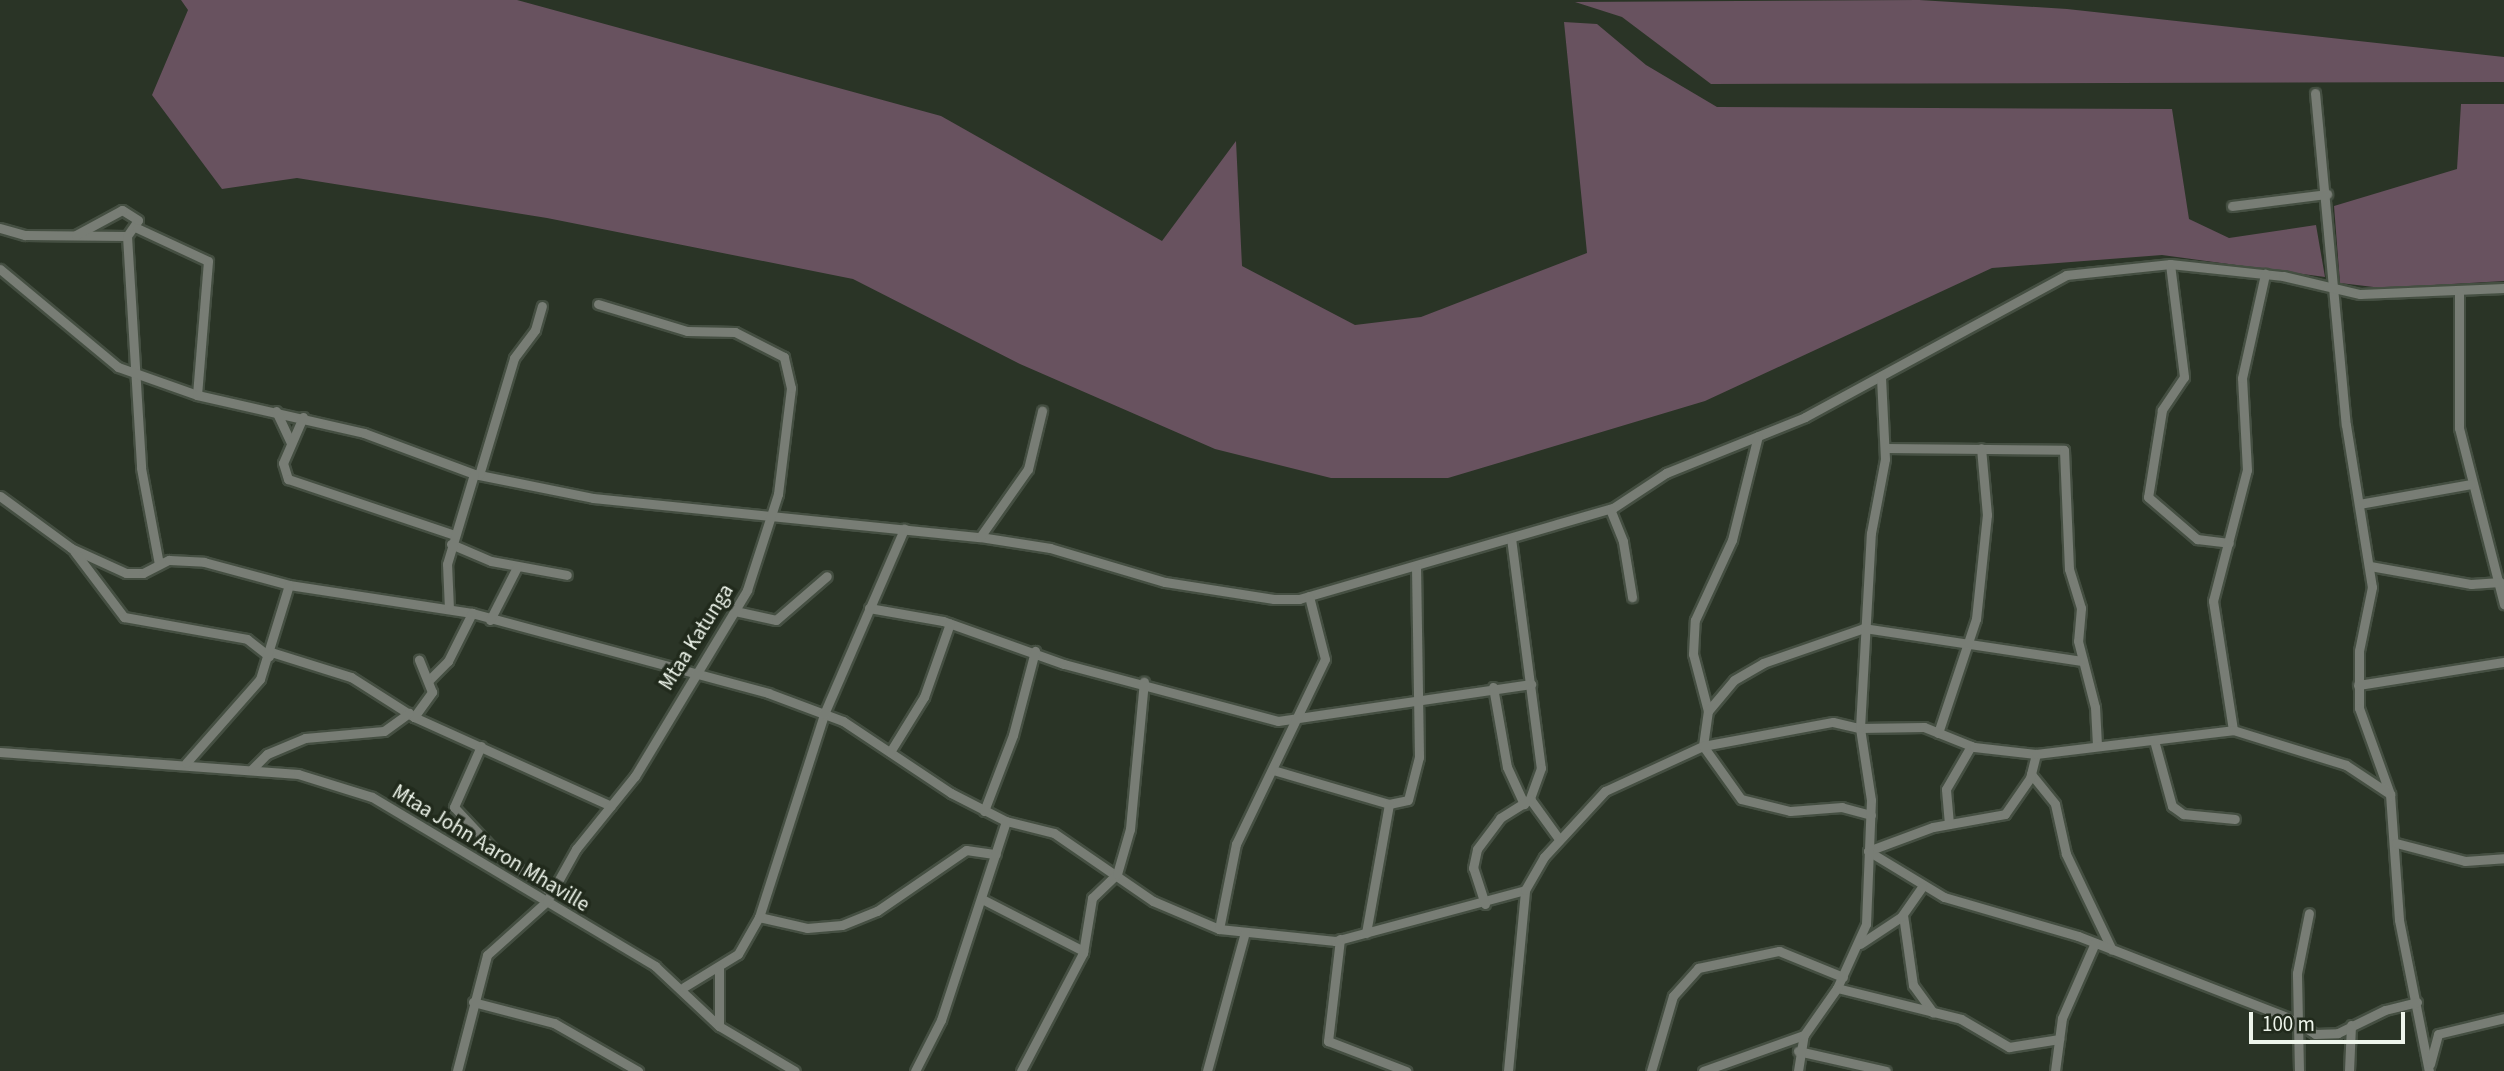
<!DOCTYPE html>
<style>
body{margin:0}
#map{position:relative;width:2504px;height:1071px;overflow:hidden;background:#2a3426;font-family:"Source Sans 3",sans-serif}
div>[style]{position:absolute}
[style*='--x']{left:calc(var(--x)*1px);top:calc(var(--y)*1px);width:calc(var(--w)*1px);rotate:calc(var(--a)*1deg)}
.green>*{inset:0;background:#68525f}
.roads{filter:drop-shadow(2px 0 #454f42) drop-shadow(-2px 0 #454f42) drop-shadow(0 2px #454f42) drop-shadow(0 -2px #454f42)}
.minor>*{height:9px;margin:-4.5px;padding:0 4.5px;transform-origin:4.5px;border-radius:4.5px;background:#787d75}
span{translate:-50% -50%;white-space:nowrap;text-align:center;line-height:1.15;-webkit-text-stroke:7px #212a1c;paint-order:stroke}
.street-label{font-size:21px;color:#eef5eb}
.scale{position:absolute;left:2249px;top:1012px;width:156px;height:32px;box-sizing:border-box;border:4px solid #eef5eb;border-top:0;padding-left:9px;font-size:21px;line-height:24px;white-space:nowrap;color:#eef5eb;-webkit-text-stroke:5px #212a1c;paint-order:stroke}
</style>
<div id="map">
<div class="green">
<i style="clip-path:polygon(181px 0,517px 0,941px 116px,1162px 241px,1236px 141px,1242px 266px,1355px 325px,1421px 317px,1587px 253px,1564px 22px,1597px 24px,1646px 65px,1717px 107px,2172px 109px,2189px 219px,2229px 238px,2316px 225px,2325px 277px,2162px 255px,1992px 268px,1705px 401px,1448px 478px,1331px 478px,1215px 449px,1020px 364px,853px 279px,547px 218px,297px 178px,222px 189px,152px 95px,188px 10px)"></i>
<i style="clip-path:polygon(1919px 0,2067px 9px,2504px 57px,2504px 82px,1711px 84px,1622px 17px,1575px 2px)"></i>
<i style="clip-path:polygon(2461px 104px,2504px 104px,2504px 281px,2382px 288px,2340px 283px,2334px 206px,2457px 169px)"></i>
</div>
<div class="roads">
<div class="minor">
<i style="--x:2315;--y:93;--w:333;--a:84.7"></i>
<i style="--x:2346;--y:425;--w:164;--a:80.9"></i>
<i style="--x:2372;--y:587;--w:65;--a:101.5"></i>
<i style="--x:2359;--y:651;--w:57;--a:90"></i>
<i style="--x:2359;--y:708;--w:91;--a:70.2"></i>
<i style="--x:2390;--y:794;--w:126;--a:85.9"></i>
<i style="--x:2399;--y:920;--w:154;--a:78.8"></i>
<i style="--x:2232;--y:206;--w:96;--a:-7.2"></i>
<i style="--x:0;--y:228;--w:26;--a:16"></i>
<i style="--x:25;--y:235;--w:102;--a:0.6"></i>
<i style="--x:127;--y:236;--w:19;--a:-55"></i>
<i style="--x:138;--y:220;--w:19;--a:-148"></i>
<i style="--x:122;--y:210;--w:52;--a:151.5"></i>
<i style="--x:137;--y:228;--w:78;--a:24.9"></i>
<i style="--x:208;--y:261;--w:134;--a:94.7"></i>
<i style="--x:127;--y:236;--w:232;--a:86.5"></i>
<i style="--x:141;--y:468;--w:98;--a:79.4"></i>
<i style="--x:2170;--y:264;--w:114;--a:82.9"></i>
<i style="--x:2184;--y:377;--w:40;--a:124"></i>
<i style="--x:2162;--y:410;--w:88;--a:99.1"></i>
<i style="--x:2148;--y:497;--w:65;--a:40.6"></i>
<i style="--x:2197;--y:539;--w:32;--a:7"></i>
<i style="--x:0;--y:269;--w:153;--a:39.7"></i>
<i style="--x:118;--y:367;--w:84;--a:19.5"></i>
<i style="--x:197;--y:395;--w:171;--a:12.8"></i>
<i style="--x:364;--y:433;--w:117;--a:20.4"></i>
<i style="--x:474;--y:474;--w:121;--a:11.4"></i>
<i style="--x:593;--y:498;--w:389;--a:5.8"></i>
<i style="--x:980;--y:537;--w:71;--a:8.9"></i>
<i style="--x:1050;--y:548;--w:120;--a:16.5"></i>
<i style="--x:1165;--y:582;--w:110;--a:8.9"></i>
<i style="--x:1274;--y:599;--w:25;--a:0"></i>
<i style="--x:1299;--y:599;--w:327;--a:-16.2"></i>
<i style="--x:1613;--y:508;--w:64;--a:-33.4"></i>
<i style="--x:1666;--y:473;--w:150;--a:-21.9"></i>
<i style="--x:1805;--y:417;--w:297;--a:-28.5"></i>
<i style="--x:2066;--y:275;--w:105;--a:-6"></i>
<i style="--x:2170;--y:264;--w:114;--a:6.1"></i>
<i style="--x:2283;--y:276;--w:79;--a:13.2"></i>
<i style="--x:2360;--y:294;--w:144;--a:-2.4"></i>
<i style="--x:2459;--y:290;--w:138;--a:90"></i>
<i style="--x:2459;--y:428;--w:182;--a:75.7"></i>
<i style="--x:276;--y:411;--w:35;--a:65"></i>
<i style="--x:303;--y:417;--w:50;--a:113.5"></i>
<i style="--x:283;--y:463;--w:17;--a:73"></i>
<i style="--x:288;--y:479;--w:175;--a:18.6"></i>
<i style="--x:1885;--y:448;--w:179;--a:0.6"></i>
<i style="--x:2064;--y:450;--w:119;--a:87.6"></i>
<i style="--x:2069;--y:569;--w:41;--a:72.9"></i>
<i style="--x:2081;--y:608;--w:33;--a:95"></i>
<i style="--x:2078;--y:641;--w:68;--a:75.6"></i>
<i style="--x:2095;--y:707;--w:37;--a:87"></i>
<i style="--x:479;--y:475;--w:122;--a:-73.3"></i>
<i style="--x:514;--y:358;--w:35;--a:-53"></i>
<i style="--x:535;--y:330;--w:25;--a:-74"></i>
<i style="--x:0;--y:496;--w:88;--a:36.2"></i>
<i style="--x:71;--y:548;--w:60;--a:24.4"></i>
<i style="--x:126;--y:573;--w:17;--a:0"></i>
<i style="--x:143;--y:573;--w:29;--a:-27"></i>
<i style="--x:169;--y:560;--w:35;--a:3"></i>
<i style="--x:204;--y:562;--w:88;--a:15.1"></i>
<i style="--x:289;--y:585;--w:185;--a:8.7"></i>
<i style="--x:472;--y:613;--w:307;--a:15.1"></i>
<i style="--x:768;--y:693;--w:80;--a:20.5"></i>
<i style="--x:843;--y:721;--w:130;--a:33.7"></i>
<i style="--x:951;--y:793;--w:62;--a:27"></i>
<i style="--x:1006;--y:821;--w:49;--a:14"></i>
<i style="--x:1054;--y:833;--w:120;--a:34.5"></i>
<i style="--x:1153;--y:901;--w:72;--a:23"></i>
<i style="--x:1219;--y:929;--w:117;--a:5.9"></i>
<i style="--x:1335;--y:941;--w:197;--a:-15"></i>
<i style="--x:2359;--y:504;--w:114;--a:-10.1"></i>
<i style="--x:1610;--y:509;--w:35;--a:68"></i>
<i style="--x:1623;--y:542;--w:56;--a:80.7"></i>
<i style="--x:980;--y:537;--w:83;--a:-54.8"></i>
<i style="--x:1028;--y:469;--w:60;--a:-76.4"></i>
<i style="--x:1511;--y:538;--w:232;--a:82.6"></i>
<i style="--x:1541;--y:768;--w:33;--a:110"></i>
<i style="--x:1530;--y:799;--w:49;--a:54.1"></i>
<i style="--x:451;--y:544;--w:43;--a:23"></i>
<i style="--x:491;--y:561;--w:77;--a:10.4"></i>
<i style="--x:74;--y:551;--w:83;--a:52.9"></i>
<i style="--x:124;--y:617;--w:125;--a:10.1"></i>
<i style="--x:247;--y:639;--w:28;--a:38"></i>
<i style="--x:2370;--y:566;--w:103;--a:10.1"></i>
<i style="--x:2471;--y:584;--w:29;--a:-4"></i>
<i style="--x:869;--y:608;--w:75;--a:10"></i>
<i style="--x:943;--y:621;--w:128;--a:19.6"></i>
<i style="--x:1064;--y:664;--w:221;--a:14.9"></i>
<i style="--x:1278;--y:721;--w:256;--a:-8.3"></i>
<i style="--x:449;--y:609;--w:45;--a:-92.5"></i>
<i style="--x:447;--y:564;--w:94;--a:-73.3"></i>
<i style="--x:735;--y:611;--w:42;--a:12.4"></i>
<i style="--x:776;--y:620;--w:67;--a:-40.8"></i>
<i style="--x:490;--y:620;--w:59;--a:-63"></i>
<i style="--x:271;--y:652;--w:84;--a:17.4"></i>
<i style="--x:351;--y:677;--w:75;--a:32.4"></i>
<i style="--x:414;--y:717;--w:216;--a:24.3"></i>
<i style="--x:429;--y:680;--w:27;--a:-45"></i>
<i style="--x:448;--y:661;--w:54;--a:-63.4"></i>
<i style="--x:2358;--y:685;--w:148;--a:-9"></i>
<i style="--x:1493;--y:687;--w:81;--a:80.1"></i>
<i style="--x:1507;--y:767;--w:41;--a:65.3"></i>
<i style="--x:1708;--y:711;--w:59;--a:-104.7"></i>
<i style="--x:1693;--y:654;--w:34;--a:-87"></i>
<i style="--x:1695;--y:620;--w:88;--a:-65.2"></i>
<i style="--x:1732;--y:540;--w:107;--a:-76"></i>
<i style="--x:414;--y:717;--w:31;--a:-54"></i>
<i style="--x:432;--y:692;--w:35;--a:-112"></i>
<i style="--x:2233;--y:730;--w:131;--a:-98.8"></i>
<i style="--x:2213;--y:601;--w:135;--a:-75.5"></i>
<i style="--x:2247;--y:470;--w:92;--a:-93.1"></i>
<i style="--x:2242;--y:378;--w:107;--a:-77.5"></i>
<i style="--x:1938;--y:733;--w:120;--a:-71.6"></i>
<i style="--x:1976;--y:619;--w:105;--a:-84"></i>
<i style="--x:1987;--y:515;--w:67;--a:-95.1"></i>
<i style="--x:2155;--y:744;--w:64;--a:74.7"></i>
<i style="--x:2172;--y:806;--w:14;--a:36"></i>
<i style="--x:2183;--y:814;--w:52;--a:5.5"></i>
<i style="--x:481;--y:746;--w:67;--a:113.9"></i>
<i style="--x:454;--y:807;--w:63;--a:46.9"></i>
<i style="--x:497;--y:853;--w:68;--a:36"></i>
<i style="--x:0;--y:752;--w:299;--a:4.2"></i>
<i style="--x:298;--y:774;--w:77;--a:17.3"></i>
<i style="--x:372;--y:797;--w:330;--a:30.8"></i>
<i style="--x:655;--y:966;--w:88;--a:43.2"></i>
<i style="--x:719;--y:1026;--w:88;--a:30.6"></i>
<i style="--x:890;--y:752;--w:65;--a:-58.3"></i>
<i style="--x:924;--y:697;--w:78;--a:-70.6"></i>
<i style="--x:186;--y:763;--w:112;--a:-48.6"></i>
<i style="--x:260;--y:679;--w:98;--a:-72.9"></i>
<i style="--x:252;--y:769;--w:21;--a:-45"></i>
<i style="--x:267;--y:754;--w:41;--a:-22.8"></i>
<i style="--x:305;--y:738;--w:79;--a:-5.1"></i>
<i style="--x:384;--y:731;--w:31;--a:-36"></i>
<i style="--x:1273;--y:770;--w:121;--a:16.3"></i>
<i style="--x:1389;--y:804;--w:19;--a:-12"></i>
<i style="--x:1408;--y:800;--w:44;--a:-75.7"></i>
<i style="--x:1419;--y:757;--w:191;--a:-90.9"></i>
<i style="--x:2031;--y:774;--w:38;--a:51"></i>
<i style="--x:2055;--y:804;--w:51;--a:77.6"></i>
<i style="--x:2066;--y:854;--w:106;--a:64.4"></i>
<i style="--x:984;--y:811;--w:81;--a:-69.1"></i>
<i style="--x:1013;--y:735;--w:87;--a:-75.3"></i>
<i style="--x:1871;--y:815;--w:30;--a:-165"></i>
<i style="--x:1842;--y:807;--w:52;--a:175.6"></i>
<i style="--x:1790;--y:811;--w:50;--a:-166.2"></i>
<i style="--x:1741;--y:799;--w:65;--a:-125.6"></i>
<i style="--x:1703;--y:746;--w:35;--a:-82"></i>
<i style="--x:1708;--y:711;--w:40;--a:-50"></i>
<i style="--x:1734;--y:680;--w:34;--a:-30"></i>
<i style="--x:1763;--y:663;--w:107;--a:-19.1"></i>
<i style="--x:1864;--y:628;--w:221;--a:8.6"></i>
<i style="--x:1949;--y:824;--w:35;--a:-95"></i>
<i style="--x:1946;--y:789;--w:50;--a:-59.8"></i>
<i style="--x:2396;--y:843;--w:71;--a:14.6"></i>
<i style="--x:2465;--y:861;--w:39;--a:-4"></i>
<i style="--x:1868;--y:851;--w:89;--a:31.2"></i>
<i style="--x:1944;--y:897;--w:140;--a:16.2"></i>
<i style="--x:2078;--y:936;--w:224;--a:21.2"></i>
<i style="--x:2287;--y:1017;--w:33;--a:31"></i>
<i style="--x:2315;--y:1034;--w:23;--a:-2"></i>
<i style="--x:2338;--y:1033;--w:52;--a:-26.1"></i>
<i style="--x:2385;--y:1010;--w:33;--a:-14"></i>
<i style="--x:1868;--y:851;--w:69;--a:-20.3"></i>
<i style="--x:1933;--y:827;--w:73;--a:-10.2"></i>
<i style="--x:2005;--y:814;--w:44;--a:-55.2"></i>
<i style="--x:2030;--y:778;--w:25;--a:-76"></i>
<i style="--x:982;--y:899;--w:114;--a:27.2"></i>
<i style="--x:1485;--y:904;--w:38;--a:-108"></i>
<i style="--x:1473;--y:868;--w:19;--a:-78"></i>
<i style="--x:1477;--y:849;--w:39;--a:-53"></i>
<i style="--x:1500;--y:818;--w:36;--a:-32"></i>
<i style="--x:1903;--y:915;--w:71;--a:81.9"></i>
<i style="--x:1913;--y:985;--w:34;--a:54"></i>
<i style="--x:759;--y:917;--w:49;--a:12.9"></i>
<i style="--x:807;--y:928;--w:35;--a:-5"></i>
<i style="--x:842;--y:925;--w:38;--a:-22"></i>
<i style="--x:877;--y:911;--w:108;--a:-34.4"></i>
<i style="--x:966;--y:850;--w:30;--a:8"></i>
<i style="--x:1219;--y:929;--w:87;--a:-78.7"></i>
<i style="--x:1236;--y:844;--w:205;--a:-64.3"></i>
<i style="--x:1325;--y:659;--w:65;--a:-104.3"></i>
<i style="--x:1366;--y:933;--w:131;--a:-79.9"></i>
<i style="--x:1340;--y:939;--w:103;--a:96.7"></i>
<i style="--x:1328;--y:1041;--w:84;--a:21"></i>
<i style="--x:1860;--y:944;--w:49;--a:-33.4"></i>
<i style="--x:1901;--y:917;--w:37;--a:-55"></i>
<i style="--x:684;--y:987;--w:63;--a:-31.4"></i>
<i style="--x:738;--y:954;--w:43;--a:-60.4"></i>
<i style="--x:759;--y:917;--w:213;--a:-72.2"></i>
<i style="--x:824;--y:714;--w:202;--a:-66.6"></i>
<i style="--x:1837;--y:988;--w:128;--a:14"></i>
<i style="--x:1961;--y:1019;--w:56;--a:30.3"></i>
<i style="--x:2009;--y:1047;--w:51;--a:-9.1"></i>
<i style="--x:473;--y:1002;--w:84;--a:14.5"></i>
<i style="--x:554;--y:1023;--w:97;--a:29.7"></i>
<i style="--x:719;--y:1024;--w:57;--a:-90"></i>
<i style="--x:1798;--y:1051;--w:90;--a:12.8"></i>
<i style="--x:2430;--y:1064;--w:31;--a:-75"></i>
<i style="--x:2438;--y:1034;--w:68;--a:-13.6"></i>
<i style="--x:457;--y:1071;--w:120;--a:-75.5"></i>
<i style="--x:487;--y:955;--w:81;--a:-42"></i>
<i style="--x:547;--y:901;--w:60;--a:-60.9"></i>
<i style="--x:576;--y:849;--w:94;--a:-51.1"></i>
<i style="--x:635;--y:776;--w:217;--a:-58.9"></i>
<i style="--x:747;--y:590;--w:101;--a:-72.1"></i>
<i style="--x:778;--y:494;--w:107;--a:-83"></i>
<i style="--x:791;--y:388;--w:32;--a:-103"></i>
<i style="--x:784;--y:357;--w:55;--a:-153"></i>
<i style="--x:735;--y:332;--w:48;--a:-178.8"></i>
<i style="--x:687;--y:331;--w:93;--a:-163.1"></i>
<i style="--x:915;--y:1071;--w:57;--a:-63"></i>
<i style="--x:941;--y:1020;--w:209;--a:-71.9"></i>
<i style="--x:1021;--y:1071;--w:133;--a:-62.3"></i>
<i style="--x:1083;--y:953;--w:56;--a:-80.7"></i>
<i style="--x:1092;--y:898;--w:35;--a:-44"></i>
<i style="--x:1117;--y:874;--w:47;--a:-73.9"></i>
<i style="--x:1130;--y:829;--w:148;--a:-84.6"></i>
<i style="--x:1207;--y:1071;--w:144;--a:-74.7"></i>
<i style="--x:1508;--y:1071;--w:182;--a:-84.6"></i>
<i style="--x:1525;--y:890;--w:38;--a:-60"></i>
<i style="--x:1544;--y:857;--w:90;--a:-47.3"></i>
<i style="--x:1605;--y:791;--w:108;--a:-24.7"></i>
<i style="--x:1703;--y:746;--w:132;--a:-10.5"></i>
<i style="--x:1833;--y:722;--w:28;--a:13"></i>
<i style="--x:1860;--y:728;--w:64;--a:-0.9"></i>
<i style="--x:1924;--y:727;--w:54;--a:21.8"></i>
<i style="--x:1974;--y:747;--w:62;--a:6.4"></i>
<i style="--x:2036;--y:754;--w:198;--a:-6.9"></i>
<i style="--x:2233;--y:730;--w:118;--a:17.2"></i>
<i style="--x:2346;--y:765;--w:53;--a:33.4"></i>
<i style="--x:1651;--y:1071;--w:78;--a:-73.7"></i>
<i style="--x:1673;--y:996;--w:38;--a:-48"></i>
<i style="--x:1698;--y:968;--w:83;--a:-11.9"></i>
<i style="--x:1779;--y:951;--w:69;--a:22.1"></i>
<i style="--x:1703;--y:1071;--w:107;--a:-19.6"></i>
<i style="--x:1798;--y:1071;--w:36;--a:-81"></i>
<i style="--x:1804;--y:1035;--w:57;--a:-54.9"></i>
<i style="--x:1837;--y:988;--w:70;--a:-65.6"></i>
<i style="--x:1866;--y:924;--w:124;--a:-87.7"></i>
<i style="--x:1871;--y:800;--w:73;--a:-98.7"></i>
<i style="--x:1860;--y:728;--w:195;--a:-86.8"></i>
<i style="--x:1871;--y:533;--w:75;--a:-79.3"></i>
<i style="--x:1885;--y:459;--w:83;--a:-92.8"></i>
<i style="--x:2055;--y:1071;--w:53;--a:-82.5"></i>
<i style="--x:2062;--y:1018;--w:82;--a:-66.3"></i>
<i style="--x:2299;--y:1071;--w:98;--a:-91.2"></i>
<i style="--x:2297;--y:973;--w:61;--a:-78.7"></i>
<i style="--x:2349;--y:1071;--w:46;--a:-87.5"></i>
</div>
</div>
<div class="street-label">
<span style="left:696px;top:637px;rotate:-58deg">Mtaa Katunga</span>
<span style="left:491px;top:848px;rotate:31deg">Mtaa John Aaron Mhaville</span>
</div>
<div class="scale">100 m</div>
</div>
